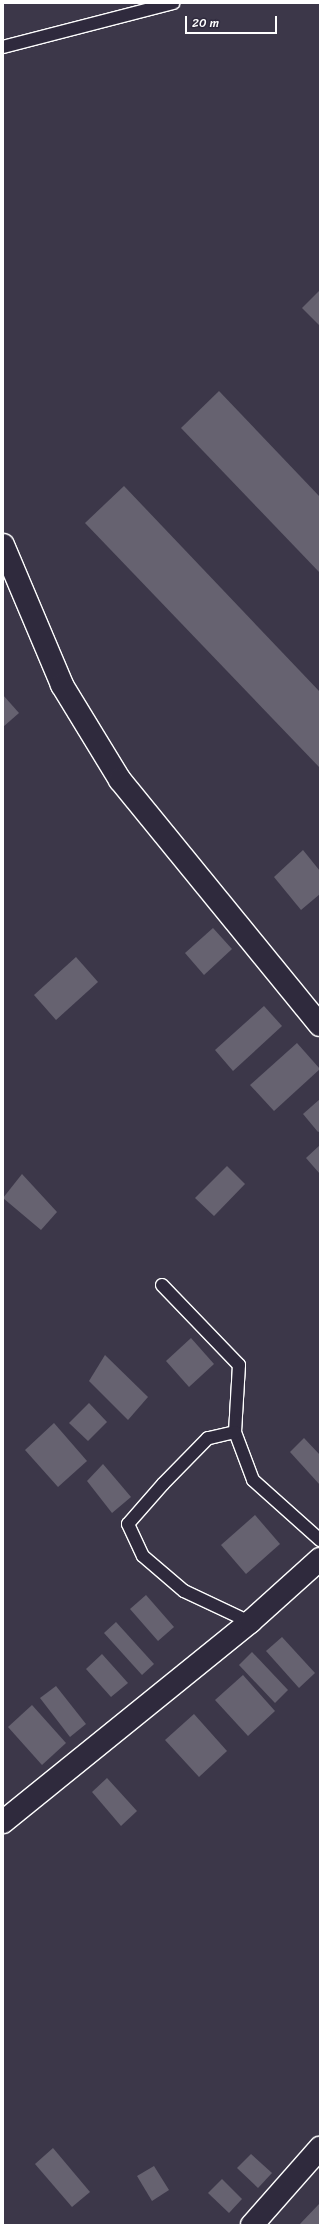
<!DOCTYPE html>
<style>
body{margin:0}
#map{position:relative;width:323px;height:2228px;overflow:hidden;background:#3c3749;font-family:Sriracha,sans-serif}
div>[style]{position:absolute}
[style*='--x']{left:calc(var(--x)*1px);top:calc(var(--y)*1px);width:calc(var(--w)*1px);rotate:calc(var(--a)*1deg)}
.building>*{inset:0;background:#666270}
.roads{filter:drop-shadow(1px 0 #fff) drop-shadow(-1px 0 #fff) drop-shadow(0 1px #fff) drop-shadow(0 -1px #fff)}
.service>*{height:12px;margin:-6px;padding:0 6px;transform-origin:6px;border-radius:6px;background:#2f2a3d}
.minor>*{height:22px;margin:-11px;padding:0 11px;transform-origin:11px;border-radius:11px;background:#2f2a3d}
span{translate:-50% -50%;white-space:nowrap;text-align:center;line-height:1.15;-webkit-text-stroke:4px #2f2a3d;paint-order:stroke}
.frame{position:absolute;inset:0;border:4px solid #fff;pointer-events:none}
.scale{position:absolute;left:185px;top:16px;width:92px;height:18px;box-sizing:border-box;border:2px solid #fff;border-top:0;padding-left:5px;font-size:12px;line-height:14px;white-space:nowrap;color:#fff;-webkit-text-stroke:3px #2f2a3d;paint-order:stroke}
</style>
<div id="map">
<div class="building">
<i style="clip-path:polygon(320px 290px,320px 326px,302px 308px)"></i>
<i style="clip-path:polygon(219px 391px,320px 497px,320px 573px,181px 428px)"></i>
<i style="clip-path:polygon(124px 486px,320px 692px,320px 768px,85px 523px)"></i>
<i style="clip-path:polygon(3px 695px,19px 713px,3px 727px)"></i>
<i style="clip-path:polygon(303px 850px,320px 871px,320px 894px,301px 910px,274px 877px)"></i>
<i style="clip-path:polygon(213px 928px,232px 949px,204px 975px,185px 953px)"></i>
<i style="clip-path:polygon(76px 957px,98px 982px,56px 1020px,34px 995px)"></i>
<i style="clip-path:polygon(264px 1006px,282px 1026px,233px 1071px,215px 1050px)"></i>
<i style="clip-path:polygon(297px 1043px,320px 1069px,274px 1111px,250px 1085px)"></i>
<i style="clip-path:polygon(320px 1099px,320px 1131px,318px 1132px,303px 1114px)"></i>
<i style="clip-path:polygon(320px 1145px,320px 1174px,306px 1158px)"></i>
<i style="clip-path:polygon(227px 1166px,245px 1184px,214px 1216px,195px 1198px)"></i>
<i style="clip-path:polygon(22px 1174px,57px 1212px,41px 1230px,3px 1198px)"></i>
<i style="clip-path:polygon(191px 1338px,214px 1364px,189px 1387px,166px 1361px)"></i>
<i style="clip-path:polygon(105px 1355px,148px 1397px,128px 1420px,89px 1381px)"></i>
<i style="clip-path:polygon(89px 1403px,107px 1422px,88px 1441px,69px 1423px)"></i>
<i style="clip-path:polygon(54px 1423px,87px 1461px,58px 1487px,25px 1450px)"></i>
<i style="clip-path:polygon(304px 1438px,320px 1455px,320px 1485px,290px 1452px)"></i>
<i style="clip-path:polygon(103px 1464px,131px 1497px,112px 1513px,87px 1481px)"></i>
<i style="clip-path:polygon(255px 1515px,280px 1544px,246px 1574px,221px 1545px)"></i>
<i style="clip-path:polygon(146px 1595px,174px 1627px,158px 1641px,130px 1609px)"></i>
<i style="clip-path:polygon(116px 1622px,154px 1664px,142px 1675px,104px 1633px)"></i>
<i style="clip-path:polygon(282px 1637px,315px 1673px,299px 1688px,266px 1651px)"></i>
<i style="clip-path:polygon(252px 1652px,288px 1690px,275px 1703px,239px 1665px)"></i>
<i style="clip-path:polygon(102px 1654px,128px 1683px,111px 1697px,86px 1669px)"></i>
<i style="clip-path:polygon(243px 1675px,275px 1711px,248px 1736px,215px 1700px)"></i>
<i style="clip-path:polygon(56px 1686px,86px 1724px,70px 1737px,40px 1698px)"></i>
<i style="clip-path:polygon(32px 1705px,66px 1743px,42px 1765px,8px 1727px)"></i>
<i style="clip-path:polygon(194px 1714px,227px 1751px,199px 1777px,165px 1740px)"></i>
<i style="clip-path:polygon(107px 1778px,137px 1811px,121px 1826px,92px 1792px)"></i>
<i style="clip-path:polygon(53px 2148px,90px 2192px,72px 2207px,35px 2164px)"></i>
<i style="clip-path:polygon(251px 2154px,272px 2173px,258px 2188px,237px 2168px)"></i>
<i style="clip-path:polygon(154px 2166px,169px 2190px,152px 2201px,137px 2176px)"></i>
<i style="clip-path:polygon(222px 2179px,242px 2199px,229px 2213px,208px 2193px)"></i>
<i style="clip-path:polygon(320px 2203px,320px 2225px,299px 2225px)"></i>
</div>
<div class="roads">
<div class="service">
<i style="--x:3;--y:47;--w:176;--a:-14.5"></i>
<i style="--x:162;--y:1285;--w:111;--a:46.1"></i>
<i style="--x:239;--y:1365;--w:67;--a:93.4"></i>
<i style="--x:235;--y:1432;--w:51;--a:69.4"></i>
<i style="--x:253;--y:1480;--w:90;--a:41.8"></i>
<i style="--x:235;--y:1432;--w:28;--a:167"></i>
<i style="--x:208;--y:1438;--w:64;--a:134.4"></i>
<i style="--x:163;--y:1484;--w:53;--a:131.2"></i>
<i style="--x:128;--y:1524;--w:35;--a:65"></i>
<i style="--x:143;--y:1556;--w:54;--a:40.5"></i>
<i style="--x:184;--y:1591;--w:73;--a:25.2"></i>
</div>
<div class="minor">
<i style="--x:3;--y:545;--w:152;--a:67.1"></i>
<i style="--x:62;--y:685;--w:111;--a:58.6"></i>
<i style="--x:120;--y:780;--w:316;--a:50.8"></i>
<i style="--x:3;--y:1822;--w:318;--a:-39"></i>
<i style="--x:250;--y:1622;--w:94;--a:-42"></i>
<i style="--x:252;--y:2225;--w:103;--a:-48.6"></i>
</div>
</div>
<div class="frame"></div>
<div class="scale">20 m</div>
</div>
